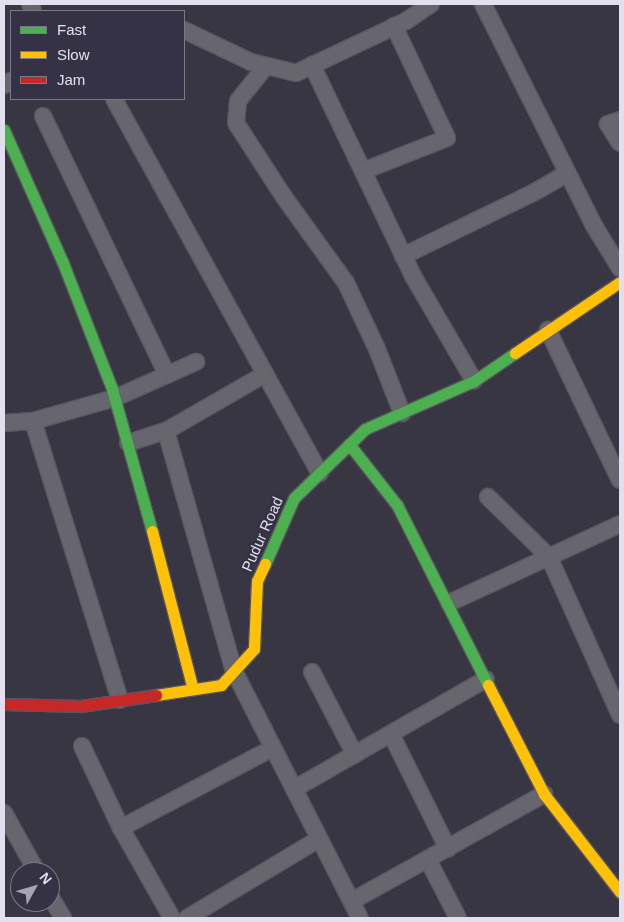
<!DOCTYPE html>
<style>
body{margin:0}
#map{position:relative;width:624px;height:922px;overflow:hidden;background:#383642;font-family:Arial,sans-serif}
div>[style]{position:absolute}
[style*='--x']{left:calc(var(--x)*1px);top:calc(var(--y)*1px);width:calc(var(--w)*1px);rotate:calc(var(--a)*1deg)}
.roads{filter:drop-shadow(1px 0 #575560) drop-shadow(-1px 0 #575560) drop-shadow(0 1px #575560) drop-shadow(0 -1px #575560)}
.street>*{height:16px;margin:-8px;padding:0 8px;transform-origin:8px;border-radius:8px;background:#67656e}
.fast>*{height:11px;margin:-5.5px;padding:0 5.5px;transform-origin:5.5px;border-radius:5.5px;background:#4caf50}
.slow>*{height:11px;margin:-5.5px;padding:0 5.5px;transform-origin:5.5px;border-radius:5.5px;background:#ffc107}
.jam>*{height:11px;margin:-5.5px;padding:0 5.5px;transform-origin:5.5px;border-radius:5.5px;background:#c62828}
span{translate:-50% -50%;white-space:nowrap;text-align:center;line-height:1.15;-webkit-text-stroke:5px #353246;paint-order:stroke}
.street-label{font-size:15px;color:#e2e0ee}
.frame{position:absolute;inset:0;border:5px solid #e2e0ee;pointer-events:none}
.legend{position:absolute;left:10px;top:10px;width:175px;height:90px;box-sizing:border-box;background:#353246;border:1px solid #7a7889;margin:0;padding:6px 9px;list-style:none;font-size:15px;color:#e2e0ee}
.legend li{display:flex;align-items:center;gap:10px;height:25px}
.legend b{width:25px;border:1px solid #7a7889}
.north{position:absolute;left:10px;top:862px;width:50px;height:50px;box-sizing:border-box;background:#353246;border:1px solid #7a7889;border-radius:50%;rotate:51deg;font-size:14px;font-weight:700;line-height:20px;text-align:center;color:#e2e0ee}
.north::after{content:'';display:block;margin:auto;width:18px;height:22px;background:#a6a4b2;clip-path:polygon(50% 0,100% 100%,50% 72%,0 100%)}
</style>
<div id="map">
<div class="roads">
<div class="street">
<i style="--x:30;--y:4;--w:8;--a:67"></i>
<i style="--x:483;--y:4;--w:246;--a:63.4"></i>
<i style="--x:593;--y:224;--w:52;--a:58.5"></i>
<i style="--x:184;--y:30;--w:74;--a:25.5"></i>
<i style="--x:251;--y:62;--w:46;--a:13.7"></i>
<i style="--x:296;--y:73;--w:122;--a:-25.3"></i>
<i style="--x:406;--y:21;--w:30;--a:-34"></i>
<i style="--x:312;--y:65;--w:234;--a:64.4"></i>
<i style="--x:413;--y:276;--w:121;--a:59.8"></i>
<i style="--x:266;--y:66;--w:45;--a:128.7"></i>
<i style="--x:238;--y:101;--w:22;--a:95"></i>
<i style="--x:236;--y:123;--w:88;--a:57"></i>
<i style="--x:284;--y:197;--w:106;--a:54.2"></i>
<i style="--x:346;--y:283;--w:73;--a:64.8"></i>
<i style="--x:377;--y:349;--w:69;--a:68.7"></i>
<i style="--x:4;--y:85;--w:8;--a:-30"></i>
<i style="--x:114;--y:99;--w:427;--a:61.2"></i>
<i style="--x:43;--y:116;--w:287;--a:64.4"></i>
<i style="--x:620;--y:120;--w:13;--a:162"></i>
<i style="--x:608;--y:124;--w:22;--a:58"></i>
<i style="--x:363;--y:171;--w:90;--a:-21.4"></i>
<i style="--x:447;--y:138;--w:124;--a:-115.3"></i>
<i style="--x:403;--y:256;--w:144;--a:-25.9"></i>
<i style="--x:533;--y:193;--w:39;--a:-30"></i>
<i style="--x:548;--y:330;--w:166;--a:64.4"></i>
<i style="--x:33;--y:421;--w:292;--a:72.7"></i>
<i style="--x:4;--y:423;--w:29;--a:-4"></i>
<i style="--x:33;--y:421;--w:85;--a:-15.7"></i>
<i style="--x:115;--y:398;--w:89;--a:-24"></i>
<i style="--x:166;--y:431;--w:114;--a:-29.9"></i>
<i style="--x:128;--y:443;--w:40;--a:-18"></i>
<i style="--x:166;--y:431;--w:249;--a:74.2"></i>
<i style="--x:234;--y:671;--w:277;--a:63"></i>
<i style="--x:488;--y:497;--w:86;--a:44.5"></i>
<i style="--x:549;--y:557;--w:173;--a:65.8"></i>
<i style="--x:449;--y:603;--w:188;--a:-24.8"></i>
<i style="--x:312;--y:672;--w:93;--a:62.6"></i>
<i style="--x:391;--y:734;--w:128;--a:63.6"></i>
<i style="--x:82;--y:746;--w:91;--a:64.6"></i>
<i style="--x:121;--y:828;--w:103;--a:60.5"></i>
<i style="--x:294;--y:789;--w:221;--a:-29.8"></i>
<i style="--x:4;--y:813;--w:68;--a:60.8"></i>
<i style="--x:121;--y:828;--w:172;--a:-27.8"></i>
<i style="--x:428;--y:860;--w:65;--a:62.7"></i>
<i style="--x:50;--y:896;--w:26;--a:59"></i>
<i style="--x:352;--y:901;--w:220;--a:-29.1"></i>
<i style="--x:187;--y:918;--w:154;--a:-30.9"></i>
</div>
<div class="fast">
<i style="--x:4;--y:130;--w:145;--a:66.1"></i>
<i style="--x:63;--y:263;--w:135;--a:68.7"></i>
<i style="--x:112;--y:389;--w:148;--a:74.3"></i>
<i style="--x:349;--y:444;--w:78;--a:51.8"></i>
<i style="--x:397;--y:505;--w:202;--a:63.2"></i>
<i style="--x:265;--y:564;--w:72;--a:-66.3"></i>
<i style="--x:294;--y:498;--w:99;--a:-44.2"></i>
<i style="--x:365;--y:429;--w:119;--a:-23.8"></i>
<i style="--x:474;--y:381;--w:50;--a:-34.3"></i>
</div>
<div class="slow">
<i style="--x:515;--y:353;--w:127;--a:-34.1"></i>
<i style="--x:152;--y:531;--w:163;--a:75.5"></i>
<i style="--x:488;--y:685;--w:123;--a:62.8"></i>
<i style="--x:544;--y:794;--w:124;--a:52.2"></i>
<i style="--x:156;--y:695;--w:66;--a:-8.7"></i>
<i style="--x:221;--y:685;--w:49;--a:-47.5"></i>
<i style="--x:254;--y:649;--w:68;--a:-87.5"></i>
<i style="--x:257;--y:581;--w:19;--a:-65"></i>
</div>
<div class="jam">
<i style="--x:4;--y:704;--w:77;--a:1.5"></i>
<i style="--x:81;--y:706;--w:76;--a:-8.3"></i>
</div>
</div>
<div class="street-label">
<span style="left:262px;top:534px;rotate:-66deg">Pudur Road</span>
</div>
<div class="frame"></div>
<ul class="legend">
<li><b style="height:6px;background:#4caf50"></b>Fast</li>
<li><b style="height:6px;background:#ffc107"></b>Slow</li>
<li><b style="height:6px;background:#c62828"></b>Jam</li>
</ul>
<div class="north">N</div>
</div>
